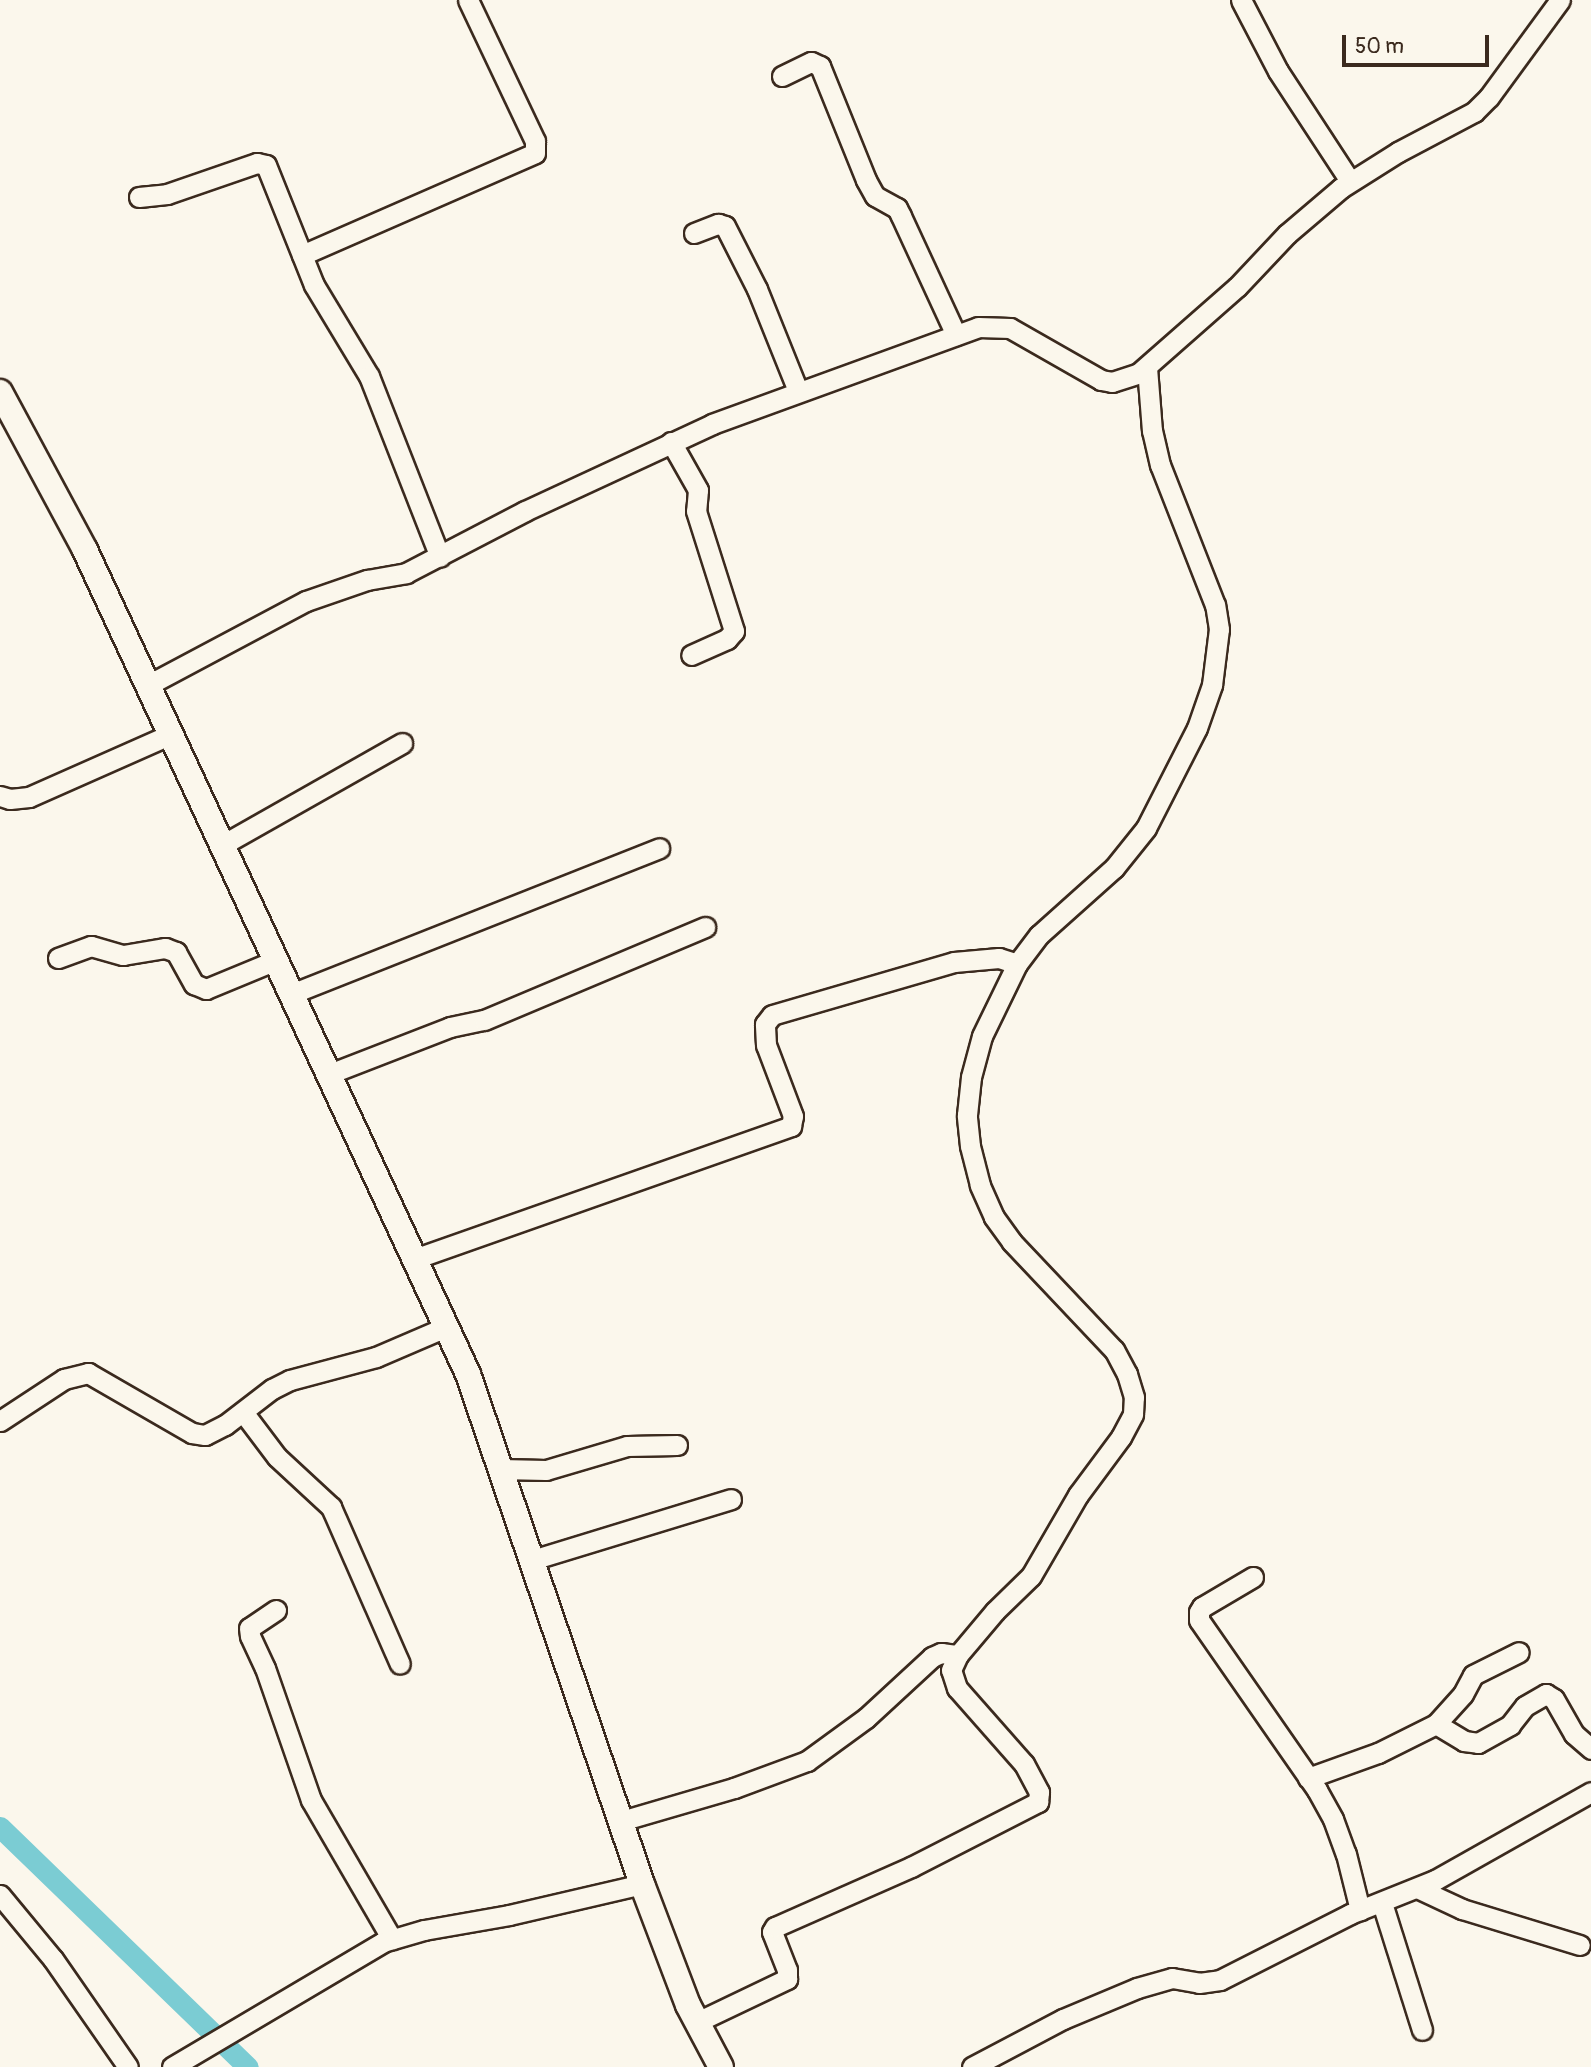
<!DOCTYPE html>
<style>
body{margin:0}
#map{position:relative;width:1591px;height:2067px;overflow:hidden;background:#fbf7ec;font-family:Pangolin,sans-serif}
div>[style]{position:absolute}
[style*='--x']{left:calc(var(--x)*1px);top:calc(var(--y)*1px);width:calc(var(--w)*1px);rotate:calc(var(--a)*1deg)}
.canal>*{height:21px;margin:-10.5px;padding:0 10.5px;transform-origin:10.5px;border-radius:10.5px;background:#7bccd3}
.roads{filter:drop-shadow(2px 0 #3b2a1e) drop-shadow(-2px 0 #3b2a1e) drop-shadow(0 2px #3b2a1e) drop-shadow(0 -2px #3b2a1e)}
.minor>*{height:19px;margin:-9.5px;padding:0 9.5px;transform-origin:9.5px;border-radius:9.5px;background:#fbf7ec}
.major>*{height:24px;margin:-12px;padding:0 12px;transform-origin:12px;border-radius:12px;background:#fbf7ec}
span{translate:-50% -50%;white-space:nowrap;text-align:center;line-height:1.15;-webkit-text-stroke:6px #fbf7ec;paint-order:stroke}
.scale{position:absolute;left:1342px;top:35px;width:147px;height:32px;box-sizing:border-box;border:4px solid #3b2a1e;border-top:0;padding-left:9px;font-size:21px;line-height:24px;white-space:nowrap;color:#3b2a1e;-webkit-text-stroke:5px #fbf7ec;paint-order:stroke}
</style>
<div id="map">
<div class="canal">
<i style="--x:0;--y:1827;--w:345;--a:44.1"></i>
</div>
<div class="roads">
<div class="minor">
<i style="--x:1241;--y:0;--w:80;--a:62.5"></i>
<i style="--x:1278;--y:71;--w:131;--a:56.8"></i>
<i style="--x:782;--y:76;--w:32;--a:-26"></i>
<i style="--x:811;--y:62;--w:10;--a:24"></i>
<i style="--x:820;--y:66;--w:123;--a:68"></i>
<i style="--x:866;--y:180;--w:18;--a:61"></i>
<i style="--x:875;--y:196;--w:25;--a:29"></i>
<i style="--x:897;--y:208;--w:9;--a:63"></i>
<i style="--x:901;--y:216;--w:131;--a:65.2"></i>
<i style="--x:139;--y:197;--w:28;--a:-6"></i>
<i style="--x:167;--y:194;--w:95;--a:-19"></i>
<i style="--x:257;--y:163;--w:9;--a:13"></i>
<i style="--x:266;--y:165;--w:129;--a:68.2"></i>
<i style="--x:314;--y:285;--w:106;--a:58.9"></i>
<i style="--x:369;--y:376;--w:194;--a:68.6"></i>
<i style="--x:694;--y:233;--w:26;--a:-21"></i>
<i style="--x:718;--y:224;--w:7;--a:16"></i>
<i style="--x:725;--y:226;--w:71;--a:63.1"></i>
<i style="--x:757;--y:289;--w:110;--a:68.1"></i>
<i style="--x:302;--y:255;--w:254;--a:-23.6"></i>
<i style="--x:535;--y:153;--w:12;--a:-90"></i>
<i style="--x:535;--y:141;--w:156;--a:-115.4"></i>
<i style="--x:671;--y:442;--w:55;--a:60.6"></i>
<i style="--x:698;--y:490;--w:21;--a:95"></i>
<i style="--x:696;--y:511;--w:126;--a:72.4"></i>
<i style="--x:734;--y:631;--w:11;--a:131"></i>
<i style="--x:727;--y:639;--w:39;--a:156"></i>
<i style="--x:148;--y:685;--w:179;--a:-28"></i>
<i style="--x:306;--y:601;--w:65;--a:-19"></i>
<i style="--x:367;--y:580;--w:40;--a:-10"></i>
<i style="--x:406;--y:573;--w:134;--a:-27.5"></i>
<i style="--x:525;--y:511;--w:206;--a:-24.9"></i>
<i style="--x:712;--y:424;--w:283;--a:-20"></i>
<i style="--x:978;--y:327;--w:32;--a:2"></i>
<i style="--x:1010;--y:328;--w:105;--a:29.7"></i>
<i style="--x:1101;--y:380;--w:11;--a:10"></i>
<i style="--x:1112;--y:382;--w:28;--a:-18"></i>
<i style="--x:1139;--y:373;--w:130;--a:-41.3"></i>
<i style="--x:1237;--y:287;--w:73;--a:-46.7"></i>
<i style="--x:1287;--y:234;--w:71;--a:-40.4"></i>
<i style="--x:1341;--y:188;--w:67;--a:-32.3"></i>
<i style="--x:1398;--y:152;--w:86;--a:-27.8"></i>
<i style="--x:1474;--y:112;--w:21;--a:-45"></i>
<i style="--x:1489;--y:97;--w:120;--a:-53.8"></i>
<i style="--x:0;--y:796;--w:10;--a:17"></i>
<i style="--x:10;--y:799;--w:19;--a:-6"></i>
<i style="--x:29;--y:797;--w:155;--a:-23.9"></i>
<i style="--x:222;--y:845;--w:207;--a:-29.5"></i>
<i style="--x:58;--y:958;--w:35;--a:-20"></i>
<i style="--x:91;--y:946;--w:33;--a:16"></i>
<i style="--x:123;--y:955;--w:43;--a:-9.5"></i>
<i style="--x:165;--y:948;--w:12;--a:20"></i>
<i style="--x:176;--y:952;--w:37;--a:61"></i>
<i style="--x:194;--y:984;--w:13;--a:23"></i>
<i style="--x:206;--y:989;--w:76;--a:-22.5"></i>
<i style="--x:291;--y:994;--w:396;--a:-21.6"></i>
<i style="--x:329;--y:1074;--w:130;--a:-21.2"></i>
<i style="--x:450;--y:1027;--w:35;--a:-12"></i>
<i style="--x:484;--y:1020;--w:240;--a:-22.8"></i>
<i style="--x:414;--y:1259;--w:400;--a:-19.4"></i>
<i style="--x:791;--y:1126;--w:10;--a:-79"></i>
<i style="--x:793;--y:1116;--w:76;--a:-110.8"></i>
<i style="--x:766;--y:1045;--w:21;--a:-93"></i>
<i style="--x:765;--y:1024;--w:11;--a:-52"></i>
<i style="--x:772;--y:1015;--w:190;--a:-16.2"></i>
<i style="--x:954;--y:962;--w:45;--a:-5.1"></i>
<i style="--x:999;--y:958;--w:19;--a:18"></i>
<i style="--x:243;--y:1412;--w:56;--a:52.9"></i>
<i style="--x:277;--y:1457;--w:74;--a:42.8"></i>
<i style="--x:331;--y:1507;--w:171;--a:66.3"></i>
<i style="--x:0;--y:1421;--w:77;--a:-33.3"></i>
<i style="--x:64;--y:1379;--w:25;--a:-14"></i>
<i style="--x:88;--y:1373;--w:120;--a:30"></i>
<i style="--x:192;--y:1433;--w:13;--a:9"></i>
<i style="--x:205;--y:1435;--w:22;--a:-27"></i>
<i style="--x:225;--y:1425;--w:59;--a:-37.5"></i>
<i style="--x:272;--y:1389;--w:20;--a:-27"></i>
<i style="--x:290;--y:1380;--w:89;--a:-15"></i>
<i style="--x:376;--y:1357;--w:76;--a:-23.2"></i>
<i style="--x:500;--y:1469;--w:46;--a:1.2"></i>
<i style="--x:546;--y:1470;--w:84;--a:-16.5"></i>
<i style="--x:627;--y:1446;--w:50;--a:-1.1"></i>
<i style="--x:532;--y:1560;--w:208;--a:-17"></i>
<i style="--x:1253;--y:1577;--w:59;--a:149.5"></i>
<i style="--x:1202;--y:1607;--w:6;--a:121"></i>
<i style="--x:1199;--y:1612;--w:8;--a:90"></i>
<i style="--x:1199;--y:1620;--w:207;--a:55.2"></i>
<i style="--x:1317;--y:1790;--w:33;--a:61"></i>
<i style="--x:1333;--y:1819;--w:37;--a:70"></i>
<i style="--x:1346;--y:1854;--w:58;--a:76"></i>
<i style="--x:276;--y:1610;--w:32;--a:146"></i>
<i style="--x:249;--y:1628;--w:8;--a:83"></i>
<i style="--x:250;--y:1636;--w:35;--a:65"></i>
<i style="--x:265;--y:1668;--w:140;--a:70.8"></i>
<i style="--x:311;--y:1800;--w:161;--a:59.8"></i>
<i style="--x:1436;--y:1724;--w:40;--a:-48"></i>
<i style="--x:1463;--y:1694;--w:21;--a:-62"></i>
<i style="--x:1473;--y:1675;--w:51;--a:-26.6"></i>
<i style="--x:1308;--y:1778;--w:74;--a:-19.7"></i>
<i style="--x:1378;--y:1753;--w:65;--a:-26.6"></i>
<i style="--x:1436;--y:1724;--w:33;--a:31"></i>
<i style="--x:1464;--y:1741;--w:14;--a:8"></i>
<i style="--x:1478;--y:1743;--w:37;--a:-29"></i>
<i style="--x:1510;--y:1725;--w:24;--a:-52"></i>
<i style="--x:1525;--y:1706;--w:24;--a:-30"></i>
<i style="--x:1546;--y:1694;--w:9;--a:32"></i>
<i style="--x:1554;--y:1699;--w:40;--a:60.3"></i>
<i style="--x:1574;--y:1734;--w:23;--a:41"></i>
<i style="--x:621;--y:1821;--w:118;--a:-16.3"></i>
<i style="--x:734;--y:1788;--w:78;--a:-20.3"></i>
<i style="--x:807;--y:1761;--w:73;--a:-36.1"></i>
<i style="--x:866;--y:1718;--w:90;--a:-42.7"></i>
<i style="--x:932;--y:1657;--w:10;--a:-24"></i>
<i style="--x:941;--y:1653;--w:17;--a:7"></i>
<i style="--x:958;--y:1655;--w:57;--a:-49.9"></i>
<i style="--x:995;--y:1611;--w:50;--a:-44.2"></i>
<i style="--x:1031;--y:1576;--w:94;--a:-59.9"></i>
<i style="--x:1078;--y:1495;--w:72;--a:-53.4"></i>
<i style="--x:1121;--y:1437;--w:26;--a:-62"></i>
<i style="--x:1133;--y:1414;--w:17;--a:-87"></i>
<i style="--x:1134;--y:1397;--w:24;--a:-107"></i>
<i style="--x:1127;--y:1374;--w:27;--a:-118"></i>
<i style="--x:1114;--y:1350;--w:149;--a:-133.4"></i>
<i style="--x:1012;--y:1242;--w:31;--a:-126"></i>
<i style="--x:994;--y:1217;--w:35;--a:-114"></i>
<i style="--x:980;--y:1185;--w:40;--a:-104.4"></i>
<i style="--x:970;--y:1146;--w:31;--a:-96"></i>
<i style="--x:967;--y:1115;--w:38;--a:-84"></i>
<i style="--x:971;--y:1077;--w:42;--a:-75"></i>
<i style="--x:982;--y:1036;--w:80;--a:-64.1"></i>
<i style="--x:1017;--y:964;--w:36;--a:-53"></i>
<i style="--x:1039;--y:935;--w:101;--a:-41.8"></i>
<i style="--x:1114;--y:868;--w:51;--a:-51.3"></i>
<i style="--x:1146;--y:828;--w:112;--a:-63"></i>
<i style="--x:1197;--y:728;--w:46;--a:-70.8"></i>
<i style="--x:1212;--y:685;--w:56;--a:-82.9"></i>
<i style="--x:1219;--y:629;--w:24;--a:-99"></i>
<i style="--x:1215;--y:605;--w:150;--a:-111.4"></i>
<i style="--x:1160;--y:465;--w:35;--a:-103"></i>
<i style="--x:1152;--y:431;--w:64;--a:-94.5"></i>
<i style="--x:1417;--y:1888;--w:50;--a:25"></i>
<i style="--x:1462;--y:1909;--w:123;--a:17"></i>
<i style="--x:0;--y:1895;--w:83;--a:50.4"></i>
<i style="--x:53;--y:1959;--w:131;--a:55.2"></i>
<i style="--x:1382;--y:1903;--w:133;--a:72.5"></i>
<i style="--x:697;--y:2022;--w:100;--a:-25.5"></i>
<i style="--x:787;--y:1979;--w:9;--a:-90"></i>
<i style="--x:787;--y:1970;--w:41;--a:-111.5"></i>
<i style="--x:772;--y:1932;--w:6;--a:-59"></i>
<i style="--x:775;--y:1927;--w:149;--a:-23.8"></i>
<i style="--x:911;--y:1867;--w:143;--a:-27.1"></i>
<i style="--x:1038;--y:1802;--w:10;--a:-84"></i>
<i style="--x:1039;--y:1792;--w:32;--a:-118"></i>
<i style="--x:1024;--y:1764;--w:101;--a:-131.4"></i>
<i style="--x:957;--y:1688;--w:19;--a:-108"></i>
<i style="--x:951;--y:1670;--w:17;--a:-65"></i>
<i style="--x:172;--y:2067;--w:245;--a:-30.6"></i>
<i style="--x:383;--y:1942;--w:43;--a:-16.3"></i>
<i style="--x:424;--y:1930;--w:86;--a:-10"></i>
<i style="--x:509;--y:1915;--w:137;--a:-13.1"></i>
<i style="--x:972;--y:2067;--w:103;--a:-27.8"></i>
<i style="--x:1063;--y:2019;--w:80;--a:-22.7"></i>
<i style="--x:1137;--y:1988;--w:36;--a:-16"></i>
<i style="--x:1172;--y:1978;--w:27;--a:10"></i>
<i style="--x:1199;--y:1983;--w:21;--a:-8"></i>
<i style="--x:1220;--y:1980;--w:146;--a:-26.9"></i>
<i style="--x:1350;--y:1914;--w:92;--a:-21.8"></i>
<i style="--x:1435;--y:1880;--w:179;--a:-29.4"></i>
</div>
<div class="major">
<i style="--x:0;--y:392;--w:179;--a:61.7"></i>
<i style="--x:85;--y:550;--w:909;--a:65.07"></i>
<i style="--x:468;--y:1374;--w:539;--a:71.16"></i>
<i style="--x:642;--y:1884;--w:129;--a:69.2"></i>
<i style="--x:688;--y:2005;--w:70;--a:62"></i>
</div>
</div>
<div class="scale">50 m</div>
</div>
